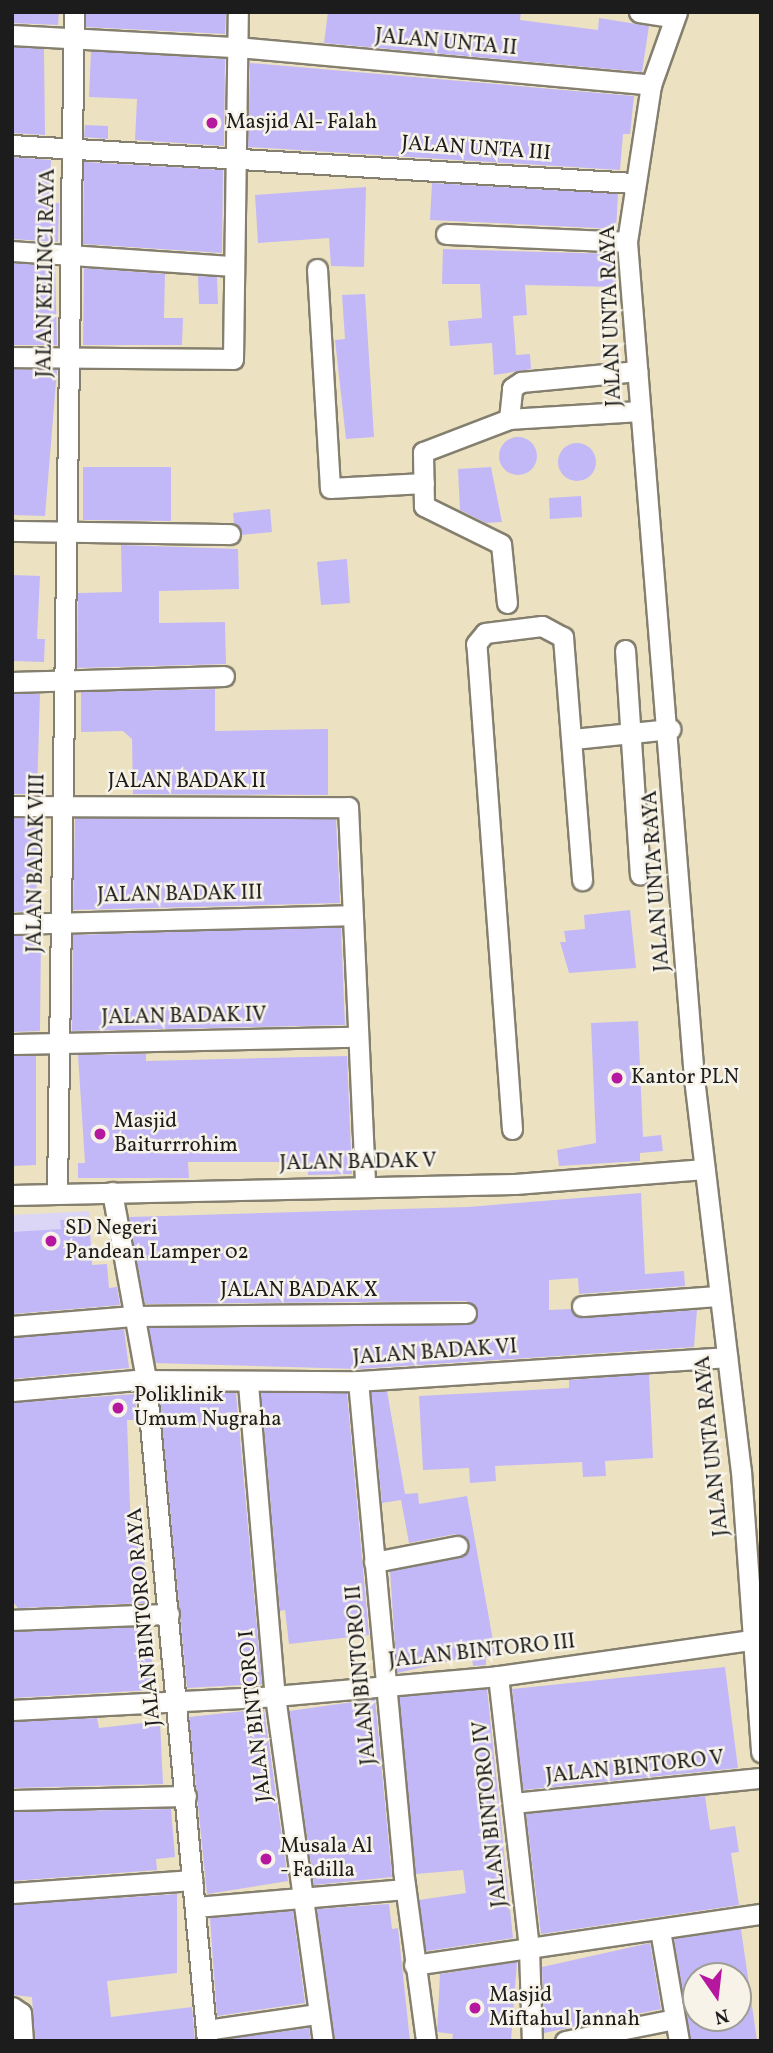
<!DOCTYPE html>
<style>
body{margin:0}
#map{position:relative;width:773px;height:2053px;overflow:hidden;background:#ece2c1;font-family:Vollkorn,serif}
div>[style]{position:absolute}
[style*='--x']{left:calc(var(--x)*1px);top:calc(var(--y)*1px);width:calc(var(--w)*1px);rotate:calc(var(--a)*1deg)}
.built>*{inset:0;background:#dcd6f6}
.building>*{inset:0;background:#c2b8f7}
.round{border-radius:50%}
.roads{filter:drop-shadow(2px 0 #847f6e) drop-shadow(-2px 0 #847f6e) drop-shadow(0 2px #847f6e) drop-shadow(0 -2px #847f6e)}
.minor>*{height:19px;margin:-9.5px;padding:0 9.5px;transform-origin:9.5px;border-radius:9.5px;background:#fff}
.dots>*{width:19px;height:19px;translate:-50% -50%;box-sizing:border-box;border:4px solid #f7f3e8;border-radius:50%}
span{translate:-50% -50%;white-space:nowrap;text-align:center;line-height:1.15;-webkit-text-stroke:5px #f7f3e8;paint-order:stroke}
.street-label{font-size:21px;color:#1c1c1c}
.poi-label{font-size:21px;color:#1c1c1c}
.left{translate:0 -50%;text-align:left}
.frame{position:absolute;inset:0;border:14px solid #1c1c1c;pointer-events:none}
.north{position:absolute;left:682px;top:1962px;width:70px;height:70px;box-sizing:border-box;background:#f7f3e8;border:2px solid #9f9d96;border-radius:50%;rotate:166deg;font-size:19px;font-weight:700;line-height:28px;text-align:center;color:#1c1c1c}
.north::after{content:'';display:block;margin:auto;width:24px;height:32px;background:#b5179e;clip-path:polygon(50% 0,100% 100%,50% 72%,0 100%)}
</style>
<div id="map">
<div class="built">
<i style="clip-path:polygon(89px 1211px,94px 1289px,12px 1295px,12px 1215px)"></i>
</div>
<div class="building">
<i style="clip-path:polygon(12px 12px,59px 12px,58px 25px,12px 23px)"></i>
<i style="clip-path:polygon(86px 12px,226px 12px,225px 34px,86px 27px)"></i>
<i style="clip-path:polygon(328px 12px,521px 12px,520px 20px,598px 30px,599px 18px,649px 26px,642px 72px,324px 43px)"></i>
<i style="clip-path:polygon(12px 47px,44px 49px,45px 135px,12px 133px)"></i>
<i style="clip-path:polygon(91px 51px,225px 59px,224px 146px,135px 140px,137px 99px,89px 97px)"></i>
<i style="clip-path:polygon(250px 63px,634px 96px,630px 134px,623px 134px,620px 170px,248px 147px)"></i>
<i style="clip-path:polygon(85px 125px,108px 126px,108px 139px,84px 137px)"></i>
<i style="clip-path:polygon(12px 157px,51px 160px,49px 203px,59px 203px,58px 242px,12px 239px)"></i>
<i style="clip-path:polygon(84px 162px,223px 170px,222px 253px,83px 244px)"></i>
<i style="clip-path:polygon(432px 183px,618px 194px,616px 229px,430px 220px)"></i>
<i style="clip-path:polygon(366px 187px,364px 267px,331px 266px,329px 238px,258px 243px,255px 195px)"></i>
<i style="clip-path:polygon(443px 249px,616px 254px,616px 287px,525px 285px,527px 315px,513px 316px,515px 341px,516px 355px,530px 354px,531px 369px,494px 375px,492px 343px,450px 346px,448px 321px,482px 318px,480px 284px,442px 284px)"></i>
<i style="clip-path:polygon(12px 263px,55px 266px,57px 345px,12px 345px)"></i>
<i style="clip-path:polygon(84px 268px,165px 274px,164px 318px,183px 318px,182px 345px,83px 345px)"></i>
<i style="clip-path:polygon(198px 276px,217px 277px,218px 304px,199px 304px)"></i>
<i style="clip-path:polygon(365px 294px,374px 437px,346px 439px,335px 340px,345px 339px,342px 295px)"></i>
<i style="clip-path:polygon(12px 369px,57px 370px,45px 516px,12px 515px)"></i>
<i class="round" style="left:499px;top:437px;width:38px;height:38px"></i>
<i class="round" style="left:558px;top:443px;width:38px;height:38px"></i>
<i style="clip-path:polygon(83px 467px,171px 467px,171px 521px,83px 520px)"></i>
<i style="clip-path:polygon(491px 467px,502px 522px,486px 523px,460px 510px,458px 469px)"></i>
<i style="clip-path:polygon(581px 496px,582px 517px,550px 519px,549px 498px)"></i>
<i style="clip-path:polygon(270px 509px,272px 532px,242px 535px,234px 523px,233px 513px)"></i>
<i style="clip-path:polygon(121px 545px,238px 549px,239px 589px,159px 591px,159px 623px,225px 622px,226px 664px,77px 668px,78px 593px,122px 592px)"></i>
<i style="clip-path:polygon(347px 559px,350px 603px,321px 605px,317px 562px)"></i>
<i style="clip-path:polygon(12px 575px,40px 576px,37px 639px,45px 639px,44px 662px,12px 661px)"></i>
<i style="clip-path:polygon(215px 689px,215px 731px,328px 729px,328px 795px,133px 794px,132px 739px,123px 731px,81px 732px,81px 692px)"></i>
<i style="clip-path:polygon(12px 694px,40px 694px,37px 794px,12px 794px)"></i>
<i style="clip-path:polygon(12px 818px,38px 818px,36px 911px,12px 912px)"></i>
<i style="clip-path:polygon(75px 818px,336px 819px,340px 903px,73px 910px)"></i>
<i style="clip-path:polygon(630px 910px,636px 968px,569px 973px,560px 942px,566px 942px,564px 931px,585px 929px,584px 915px)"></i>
<i style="clip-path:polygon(341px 927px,345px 1025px,72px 1031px,73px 935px)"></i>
<i style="clip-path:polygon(41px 935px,40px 1031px,12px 1032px,12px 936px)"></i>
<i style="clip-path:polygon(638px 1021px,643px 1137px,661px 1135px,663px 1151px,640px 1153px,640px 1161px,559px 1166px,557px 1150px,596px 1143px,591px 1023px)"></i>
<i style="clip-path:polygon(146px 1054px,146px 1061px,347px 1056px,352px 1174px,308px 1175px,308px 1165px,276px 1162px,188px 1162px,189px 1178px,78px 1178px,78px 1163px,85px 1163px,78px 1055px)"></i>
<i style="clip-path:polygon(12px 1056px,36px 1056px,36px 1165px,12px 1166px)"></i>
<i style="clip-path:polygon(641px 1193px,645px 1274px,684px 1271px,685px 1286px,579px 1294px,578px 1278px,549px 1280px,549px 1310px,570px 1309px,583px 1318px,697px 1310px,694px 1347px,358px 1369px,155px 1363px,149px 1328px,466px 1325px,478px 1312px,466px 1301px,145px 1304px,129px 1217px,468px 1207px)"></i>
<i style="clip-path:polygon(89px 1218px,92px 1265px,107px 1264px,109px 1288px,117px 1287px,120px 1305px,12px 1314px,12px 1232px,61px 1229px,60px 1220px)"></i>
<i style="clip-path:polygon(124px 1329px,129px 1368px,12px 1379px,12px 1338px)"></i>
<i style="clip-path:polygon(649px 1374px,653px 1458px,605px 1461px,606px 1476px,583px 1477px,582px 1462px,495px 1466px,496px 1481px,470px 1483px,469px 1468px,423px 1470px,419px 1396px,569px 1388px,569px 1380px)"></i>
<i style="clip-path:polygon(387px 1391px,405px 1494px,418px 1493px,419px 1504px,467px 1496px,496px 1657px,486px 1658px,486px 1665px,473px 1666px,472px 1656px,397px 1673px,390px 1571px,460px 1558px,469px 1544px,455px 1534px,409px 1543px,401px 1500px,382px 1503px,371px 1392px)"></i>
<i style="clip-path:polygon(159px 1392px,236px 1393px,262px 1684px,187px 1688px)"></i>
<i style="clip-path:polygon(261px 1393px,347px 1393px,369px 1635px,289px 1644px,285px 1610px,280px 1611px)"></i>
<i style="clip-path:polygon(135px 1394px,137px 1420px,127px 1420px,131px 1534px,144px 1534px,145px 1603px,18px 1608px,12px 1601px,12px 1403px)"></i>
<i style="clip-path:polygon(146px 1627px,152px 1630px,152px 1690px,12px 1698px,12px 1632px)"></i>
<i style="clip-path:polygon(725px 1667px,738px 1768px,523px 1790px,512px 1689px)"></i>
<i style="clip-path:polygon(487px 1689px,513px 1938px,426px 1951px,419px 1900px,466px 1893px,463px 1870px,416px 1874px,399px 1697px)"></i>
<i style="clip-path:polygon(375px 1699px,392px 1877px,314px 1885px,289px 1711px)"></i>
<i style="clip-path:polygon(264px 1709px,288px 1881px,207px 1894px,189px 1717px)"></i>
<i style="clip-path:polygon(97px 1718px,99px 1728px,160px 1721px,163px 1784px,12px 1788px,12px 1722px)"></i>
<i style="clip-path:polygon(705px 1796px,710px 1830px,735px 1826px,739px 1852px,731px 1853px,739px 1905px,541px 1934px,526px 1814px)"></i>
<i style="clip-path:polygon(171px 1809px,175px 1857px,156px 1859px,157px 1870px,12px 1881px,12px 1812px)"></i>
<i style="clip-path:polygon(177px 1894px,177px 1973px,107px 1981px,111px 2017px,192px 2007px,195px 2041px,35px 2041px,32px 1997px,12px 1995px,12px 1905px)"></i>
<i style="clip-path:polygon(389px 1904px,392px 1929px,398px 1928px,410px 2041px,335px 2041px,317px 1909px)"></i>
<i style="clip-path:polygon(293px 1911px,305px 2003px,217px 2016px,210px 1918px)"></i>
<i style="clip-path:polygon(evenodd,741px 1929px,757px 2041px,691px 2041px,674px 1939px,741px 1929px,696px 1976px,738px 1976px,738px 2018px,696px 2018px,696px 1976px)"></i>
<i style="clip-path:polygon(650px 1943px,661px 2009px,544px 2033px,542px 1967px)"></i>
<i style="clip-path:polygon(517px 1962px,511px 2041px,452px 2041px,453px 2034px,437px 2032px,440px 1974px)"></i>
<i style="clip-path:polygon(309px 2028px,311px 2041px,219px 2041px,219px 2040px)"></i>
</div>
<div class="roads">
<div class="minor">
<i style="--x:639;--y:12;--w:36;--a:9"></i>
<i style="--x:677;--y:12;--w:77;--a:109.6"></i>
<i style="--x:651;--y:85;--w:159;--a:98.7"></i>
<i style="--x:627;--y:242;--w:839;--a:85.42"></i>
<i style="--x:694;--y:1078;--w:396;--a:83.2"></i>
<i style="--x:741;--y:1471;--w:282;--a:85.9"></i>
<i style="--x:12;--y:35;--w:225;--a:3.1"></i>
<i style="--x:237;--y:47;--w:416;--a:5.2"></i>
<i style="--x:12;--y:145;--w:623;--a:3.5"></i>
<i style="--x:446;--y:234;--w:181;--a:2.5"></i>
<i style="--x:12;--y:251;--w:220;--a:3.9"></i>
<i style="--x:317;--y:269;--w:219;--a:86.6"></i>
<i style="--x:330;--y:488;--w:94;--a:-3"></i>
<i style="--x:12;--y:357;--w:221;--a:0.5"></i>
<i style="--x:233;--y:359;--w:347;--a:-89.2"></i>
<i style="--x:509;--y:419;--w:31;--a:-84"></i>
<i style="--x:512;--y:388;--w:11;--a:-34"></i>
<i style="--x:521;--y:382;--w:117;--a:-5.4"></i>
<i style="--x:12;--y:531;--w:218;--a:0.8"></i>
<i style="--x:507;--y:603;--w:59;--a:-95.8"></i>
<i style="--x:501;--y:544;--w:86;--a:-153.7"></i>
<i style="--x:424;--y:506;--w:54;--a:-91.1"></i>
<i style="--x:423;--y:452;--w:92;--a:-21"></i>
<i style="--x:509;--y:419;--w:130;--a:-3.5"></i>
<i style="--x:625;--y:650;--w:225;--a:86.2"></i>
<i style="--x:12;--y:682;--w:212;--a:-1.6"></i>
<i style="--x:573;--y:739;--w:98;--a:-5.9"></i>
<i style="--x:12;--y:806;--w:336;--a:0.2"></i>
<i style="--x:348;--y:807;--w:378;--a:87.4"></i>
<i style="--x:12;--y:924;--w:337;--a:-1.5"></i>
<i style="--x:12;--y:1044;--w:344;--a:-1.2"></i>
<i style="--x:512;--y:1129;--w:486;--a:-94.2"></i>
<i style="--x:476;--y:644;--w:14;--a:-51"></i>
<i style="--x:485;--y:633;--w:57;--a:-7"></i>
<i style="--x:542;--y:626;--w:24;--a:28"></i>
<i style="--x:563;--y:637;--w:244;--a:85.5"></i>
<i style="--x:112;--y:1192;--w:191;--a:79.7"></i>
<i style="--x:146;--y:1380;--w:664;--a:84.73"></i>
<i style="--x:57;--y:1193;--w:1181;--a:-89.18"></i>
<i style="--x:12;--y:1195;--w:503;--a:-1.25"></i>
<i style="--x:515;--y:1184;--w:190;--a:-4.5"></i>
<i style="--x:582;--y:1306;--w:136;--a:-4.2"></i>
<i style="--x:12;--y:1326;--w:121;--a:-4.7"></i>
<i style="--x:133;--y:1316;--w:333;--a:-0.5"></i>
<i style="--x:358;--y:1381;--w:491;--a:84.7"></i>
<i style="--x:403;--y:1870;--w:173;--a:82.3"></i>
<i style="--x:248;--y:1384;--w:313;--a:85.1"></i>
<i style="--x:275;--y:1696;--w:348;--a:82.1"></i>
<i style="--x:12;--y:1391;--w:124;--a:-5.1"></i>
<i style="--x:136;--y:1380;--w:222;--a:0.3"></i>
<i style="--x:358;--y:1381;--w:370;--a:-3.7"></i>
<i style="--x:374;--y:1562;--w:85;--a:-10.9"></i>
<i style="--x:12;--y:1620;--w:157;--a:-2.2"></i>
<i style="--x:498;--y:1676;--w:274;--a:83.5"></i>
<i style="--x:529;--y:1948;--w:93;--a:88.2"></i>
<i style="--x:12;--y:1710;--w:263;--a:-3"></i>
<i style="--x:275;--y:1696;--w:224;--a:-5.1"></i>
<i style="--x:498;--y:1676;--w:257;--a:-8.1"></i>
<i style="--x:12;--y:1800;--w:174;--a:-1.3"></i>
<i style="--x:513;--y:1803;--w:249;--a:-5.8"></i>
<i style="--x:12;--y:1893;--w:181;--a:-4.1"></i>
<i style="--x:196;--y:1907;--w:210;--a:-4.9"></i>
<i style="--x:660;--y:1930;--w:113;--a:80.3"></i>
<i style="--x:414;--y:1965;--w:351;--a:-8.4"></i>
<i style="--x:12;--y:2007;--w:11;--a:34"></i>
<i style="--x:21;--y:2013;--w:28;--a:86"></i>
<i style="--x:206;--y:2030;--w:112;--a:-8.2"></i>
<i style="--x:565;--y:2041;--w:112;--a:-11.3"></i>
</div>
</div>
<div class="dots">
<i style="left:212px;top:123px;background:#b5179e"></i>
<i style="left:617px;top:1078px;background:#b5179e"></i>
<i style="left:100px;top:1134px;background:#b5179e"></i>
<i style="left:51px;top:1241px;background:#b5179e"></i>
<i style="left:118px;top:1408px;background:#b5179e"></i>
<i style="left:266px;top:1859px;background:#b5179e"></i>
<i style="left:475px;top:2008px;background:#b5179e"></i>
</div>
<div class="street-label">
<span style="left:446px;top:43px;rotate:5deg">JALAN UNTA II</span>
<span style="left:476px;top:149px;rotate:4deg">JALAN UNTA III</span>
<span style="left:47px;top:273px;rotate:-89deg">JALAN KELINCI RAYA</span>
<span style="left:612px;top:316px;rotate:-92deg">JALAN UNTA RAYA</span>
<span style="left:187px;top:782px">JALAN BADAK II</span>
<span style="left:37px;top:863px;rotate:-89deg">JALAN BADAK VIII</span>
<span style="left:657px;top:881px;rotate:-94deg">JALAN UNTA RAYA</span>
<span style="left:180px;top:895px;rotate:-1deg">JALAN BADAK III</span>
<span style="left:184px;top:1017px;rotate:-1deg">JALAN BADAK IV</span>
<span style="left:358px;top:1163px;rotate:-1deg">JALAN BADAK V</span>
<span style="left:299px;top:1291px">JALAN BADAK X</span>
<span style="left:435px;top:1353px;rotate:-4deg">JALAN BADAK VI</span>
<span style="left:713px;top:1446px;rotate:-96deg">JALAN UNTA RAYA</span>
<span style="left:145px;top:1617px;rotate:-95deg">JALAN BINTORO RAYA</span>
<span style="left:482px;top:1652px;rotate:-6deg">JALAN BINTORO III</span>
<span style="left:362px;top:1675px;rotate:-95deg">JALAN BINTORO II</span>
<span style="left:256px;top:1716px;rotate:-96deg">JALAN BINTORO I</span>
<span style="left:635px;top:1768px;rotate:-6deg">JALAN BINTORO V</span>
<span style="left:491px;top:1814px;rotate:-96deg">JALAN BINTORO IV</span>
</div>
<div class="poi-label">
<span class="left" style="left:226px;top:123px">Masjid Al- Falah</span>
<span class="left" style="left:631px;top:1078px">Kantor PLN</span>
<span class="left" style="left:114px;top:1134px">Masjid<br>Baiturrrohim</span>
<span class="left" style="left:65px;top:1241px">SD Negeri<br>Pandean Lamper 02</span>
<span class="left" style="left:134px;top:1408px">Poliklinik<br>Umum Nugraha</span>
<span class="left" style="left:280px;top:1859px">Musala Al<br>- Fadilla</span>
<span class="left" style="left:489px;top:2008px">Masjid<br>Miftahul Jannah</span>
</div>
<div class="frame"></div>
<div class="north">N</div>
</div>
